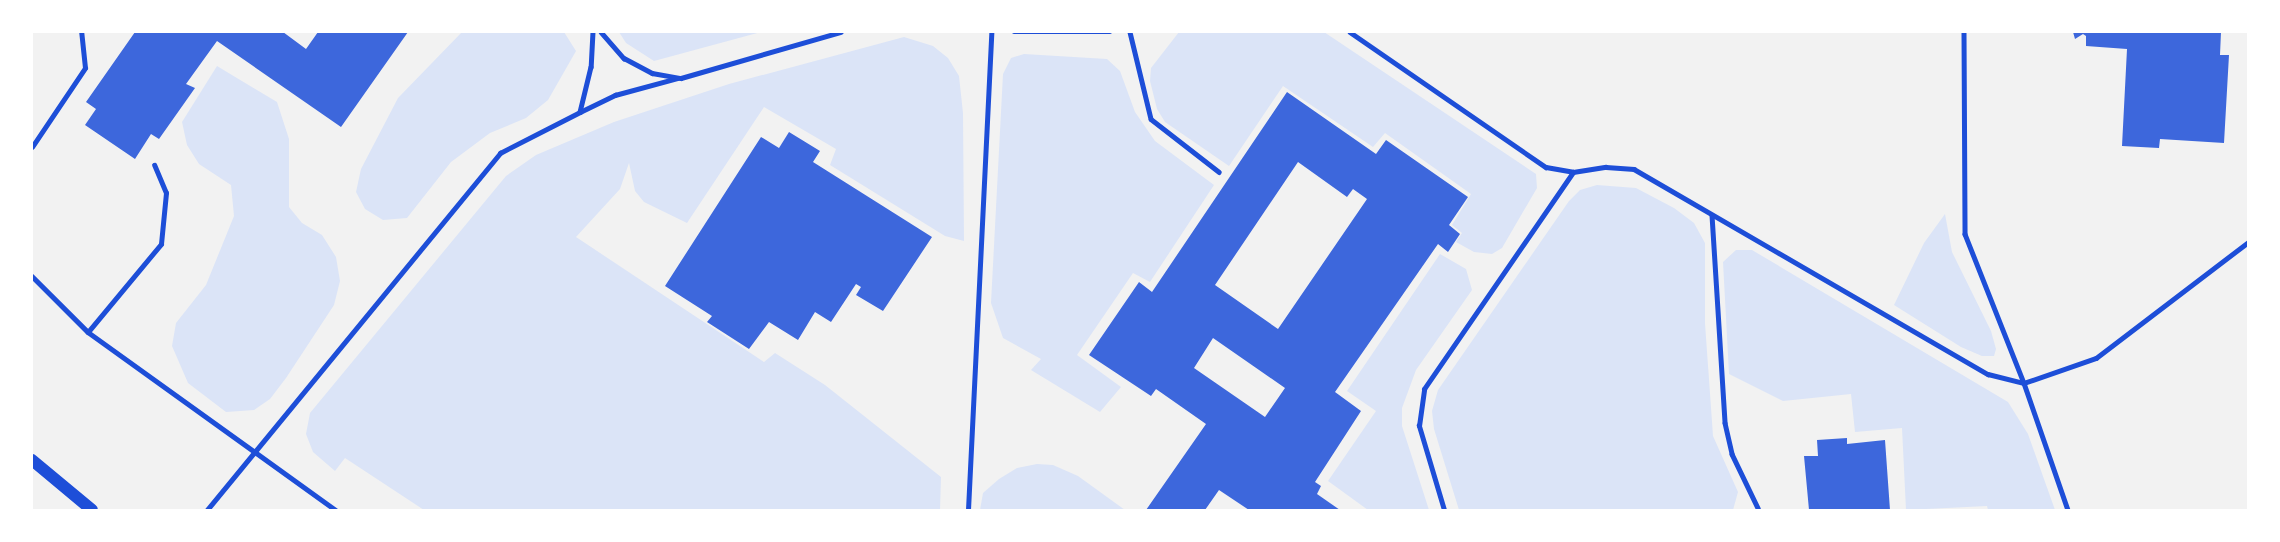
<!DOCTYPE html>
<style>
body{margin:0}
#map{position:relative;width:2280px;height:542px;overflow:hidden;background:#f2f2f2;font-family:"DM Sans",sans-serif}
div>[style]{position:absolute}
[style*='--x']{left:calc(var(--x)*1px);top:calc(var(--y)*1px);width:calc(var(--w)*1px);rotate:calc(var(--a)*1deg)}
.green>*{inset:0;background:#dbe4f7}
.building>*{inset:0;background:#3d67dc}
.service>*{height:4.5px;margin:-2.25px;padding:0 2.25px;transform-origin:2.25px;border-radius:2.25px;background:#1d4ed8}
.secondary>*{height:12px;margin:-6px;padding:0 6px;transform-origin:6px;border-radius:6px;background:#1d4ed8}
span{translate:-50% -50%;white-space:nowrap;text-align:center;line-height:1.15;-webkit-text-stroke:6px #fff;paint-order:stroke}
.frame{position:absolute;inset:0;border:33px solid #fff;pointer-events:none}
</style>
<div id="map">
<div class="green">
<i style="clip-path:polygon(462px 32px,564px 32px,576px 51px,548px 100px,526px 118px,490px 133px,451px 162px,407px 218px,383px 220px,365px 209px,356px 192px,361px 169px,398px 98px)"></i>
<i style="clip-path:polygon(619px 32px,761px 32px,654px 61px,626px 43px)"></i>
<i style="clip-path:polygon(1179px 32px,1324px 32px,1536px 174px,1537px 188px,1502px 248px,1492px 254px,1474px 252px,1456px 242px,1462px 233px,1452px 225px,1471px 194px,1385px 133px,1373px 147px,1283px 86px,1229px 166px,1165px 122px,1157px 109px,1150px 81px,1151px 68px)"></i>
<i style="clip-path:polygon(904px 37px,933px 46px,948px 58px,959px 76px,963px 113px,964px 241px,945px 236px,830px 165px,836px 149px,764px 107px,687px 223px,644px 202px,635px 191px,629px 163px,620px 189px,576px 237px,764px 362px,775px 353px,825px 385px,941px 477px,940px 510px,424px 510px,345px 458px,335px 471px,313px 452px,306px 434px,310px 413px,506px 176px,536px 155px,614px 122px,729px 84px)"></i>
<i style="clip-path:polygon(1024px 54px,1107px 59px,1120px 71px,1135px 112px,1155px 141px,1214px 185px,1150px 282px,1133px 273px,1077px 355px,1121px 387px,1100px 412px,1031px 370px,1041px 359px,1003px 338px,991px 303px,1003px 74px,1011px 58px)"></i>
<i style="clip-path:polygon(217px 66px,277px 102px,289px 139px,289px 207px,302px 223px,322px 235px,336px 257px,340px 281px,334px 305px,286px 378px,270px 399px,254px 410px,226px 412px,188px 383px,172px 346px,176px 323px,206px 285px,234px 216px,231px 185px,199px 164px,187px 145px,182px 122px)"></i>
<i style="clip-path:polygon(1597px 185px,1636px 188px,1674px 208px,1694px 223px,1705px 243px,1705px 323px,1713px 436px,1738px 492px,1733px 510px,1459px 510px,1434px 429px,1432px 411px,1438px 390px,1569px 201px,1580px 190px)"></i>
<i style="clip-path:polygon(1945px 214px,1952px 252px,1991px 331px,1996px 349px,1994px 356px,1982px 356px,1961px 347px,1894px 305px,1924px 243px)"></i>
<i style="clip-path:polygon(1736px 250px,1752px 250px,2008px 402px,2028px 434px,2055px 510px,1988px 510px,1987px 506px,1906px 510px,1902px 428px,1855px 432px,1851px 394px,1783px 401px,1729px 374px,1723px 262px)"></i>
<i style="clip-path:polygon(1440px 254px,1466px 269px,1472px 290px,1416px 370px,1402px 408px,1402px 426px,1429px 510px,1368px 510px,1328px 481px,1376px 411px,1347px 391px)"></i>
<i style="clip-path:polygon(1037px 464px,1053px 465px,1078px 476px,1125px 510px,980px 510px,983px 493px,999px 479px,1017px 468px)"></i>
</div>
<div class="building">
<i style="clip-path:polygon(135px 32px,283px 32px,306px 49px,318px 32px,408px 32px,341px 127px,217px 41px,186px 84px,195px 88px,159px 139px,151px 134px,135px 159px,85px 125px,96px 109px,86px 102px)"></i>
<i style="clip-path:polygon(2073px 32px,2221px 32px,2220px 55px,2229px 55px,2224px 143px,2160px 139px,2159px 148px,2122px 146px,2127px 49px,2086px 46px,2086px 36px,2083px 34px,2075px 39px)"></i>
<i style="clip-path:polygon(evenodd,1287px 92px,1376px 154px,1386px 140px,1468px 197px,1449px 225px,1460px 234px,1448px 252px,1438px 244px,1335px 392px,1361px 411px,1315px 482px,1321px 486px,1317px 494px,1340px 510px,1249px 510px,1219px 490px,1205px 510px,1146px 510px,1206px 424px,1156px 389px,1151px 396px,1089px 355px,1139px 282px,1152px 292px,1287px 92px,1298px 162px,1347px 197px,1353px 189px,1367px 199px,1278px 329px,1215px 285px,1298px 162px,1287px 92px,1213px 338px,1285px 388px,1265px 417px,1194px 368px,1213px 338px)"></i>
<i style="clip-path:polygon(789px 132px,820px 151px,813px 162px,932px 237px,883px 311px,856px 295px,861px 287px,856px 284px,831px 322px,815px 312px,798px 340px,769px 322px,749px 349px,707px 322px,712px 316px,665px 286px,761px 137px,779px 148px)"></i>
<i style="clip-path:polygon(1847px 438px,1847px 444px,1885px 440px,1890px 510px,1809px 510px,1804px 456px,1818px 456px,1817px 440px)"></i>
</div>
<div class="service">
<i style="--x:593;--y:32;--w:35;--a:93"></i>
<i style="--x:591;--y:67;--w:46;--a:103.7"></i>
<i style="--x:580;--y:112;--w:39;--a:-26"></i>
<i style="--x:615;--y:95;--w:65;--a:-15.1"></i>
<i style="--x:601;--y:32;--w:35;--a:49"></i>
<i style="--x:624;--y:58;--w:32;--a:28"></i>
<i style="--x:652;--y:73;--w:29;--a:10"></i>
<i style="--x:681;--y:78;--w:166;--a:-16.1"></i>
<i style="--x:1014;--y:32;--w:96;--a:0"></i>
<i style="--x:1130;--y:32;--w:89;--a:76.4"></i>
<i style="--x:1151;--y:119;--w:86;--a:37.9"></i>
<i style="--x:1350;--y:32;--w:238;--a:34.6"></i>
<i style="--x:1546;--y:167;--w:27;--a:10"></i>
<i style="--x:1573;--y:172;--w:33;--a:-9"></i>
<i style="--x:1606;--y:167;--w:28;--a:4"></i>
<i style="--x:1634;--y:169;--w:409;--a:30.1"></i>
<i style="--x:1988;--y:374;--w:37;--a:14"></i>
<i style="--x:2024;--y:383;--w:76;--a:-19.1"></i>
<i style="--x:2096;--y:358;--w:191;--a:-37.3"></i>
<i style="--x:1964;--y:32;--w:202;--a:89.7"></i>
<i style="--x:1965;--y:234;--w:160;--a:68.4"></i>
<i style="--x:2024;--y:383;--w:134;--a:70.9"></i>
<i style="--x:32;--y:147;--w:95;--a:-56.1"></i>
<i style="--x:85;--y:68;--w:36;--a:-96"></i>
<i style="--x:1712;--y:215;--w:208;--a:86.4"></i>
<i style="--x:1725;--y:423;--w:32;--a:77"></i>
<i style="--x:1732;--y:454;--w:60;--a:64.3"></i>
<i style="--x:32;--y:276;--w:79;--a:45"></i>
<i style="--x:88;--y:332;--w:305;--a:35.7"></i>
<i style="--x:88;--y:332;--w:114;--a:-50.3"></i>
<i style="--x:161;--y:244;--w:51;--a:-84.4"></i>
<i style="--x:166;--y:193;--w:30;--a:-113"></i>
<i style="--x:207;--y:510;--w:462;--a:-50.6"></i>
<i style="--x:500;--y:153;--w:90;--a:-27.1"></i>
<i style="--x:968;--y:510;--w:479;--a:-87.2"></i>
<i style="--x:1444;--y:510;--w:88;--a:-106.6"></i>
<i style="--x:1419;--y:426;--w:37;--a:-82"></i>
<i style="--x:1424;--y:389;--w:263;--a:-55.5"></i>
</div>
<div class="secondary">
<i style="--x:32;--y:460;--w:78;--a:39.8"></i>
</div>
<div class="frame"></div>
</div>
